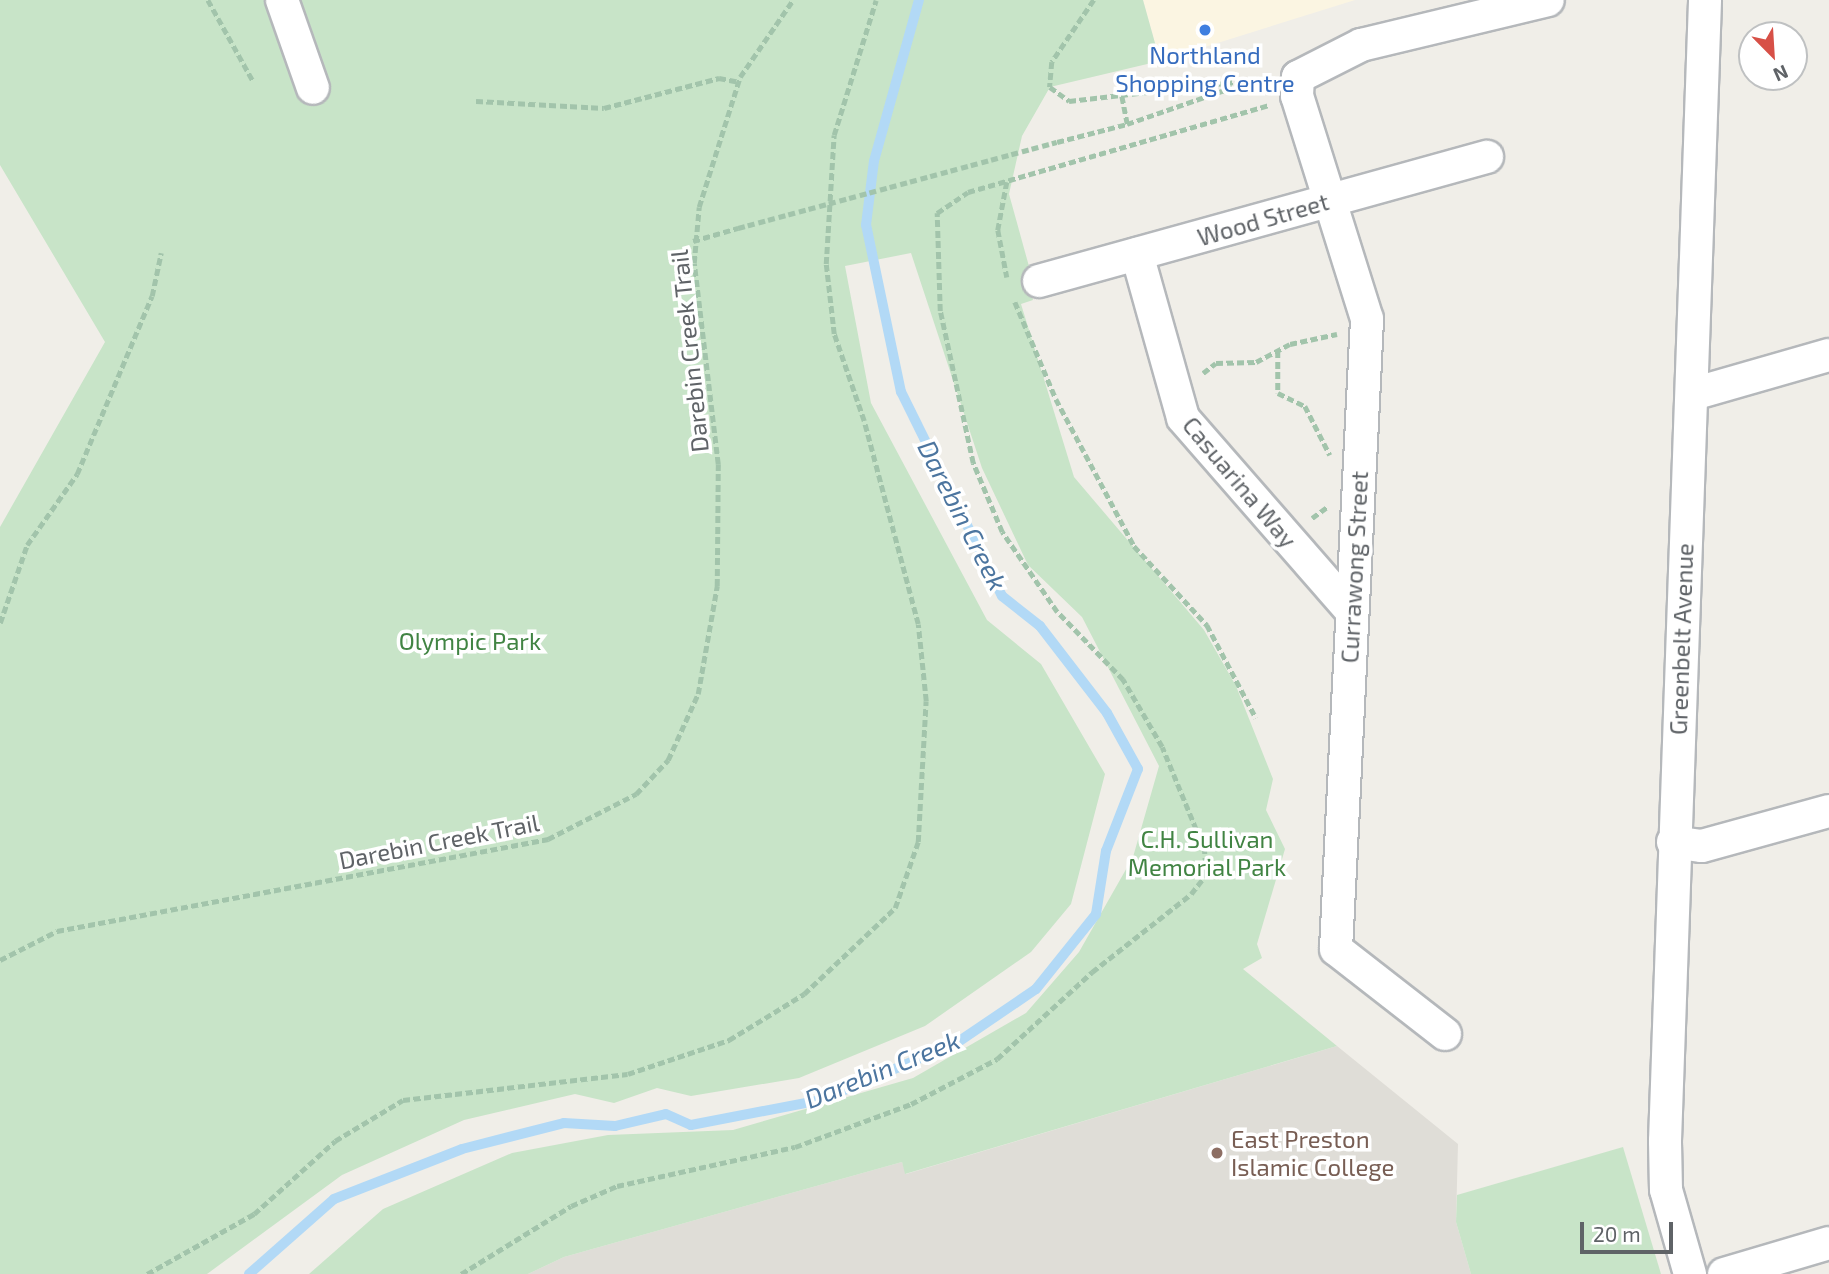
<!DOCTYPE html>
<style>
body{margin:0}
#map{position:relative;width:1829px;height:1274px;overflow:hidden;background:#f0eee8;font-family:"Exo 2",sans-serif}
div>[style]{position:absolute}
[style*='--x']{left:calc(var(--x)*1px);top:calc(var(--y)*1px);width:calc(var(--w)*1px);rotate:calc(var(--a)*1deg)}
.commercial>*{inset:0;background:#fbf5e2}
.education>*{inset:0;background:#dfddd7}
.green>*{inset:0;background:#c8e4c8}
.stream>*{height:10px;margin:-5px;padding:0 5px;transform-origin:5px;border-radius:5px;background:#b2d9f6}
.path>*{height:4.5px;margin-top:-2.25px;transform-origin:0;background:repeating-linear-gradient(90deg,#a2c4ab 0 7px,transparent 0 10.5px)}
.roads{filter:drop-shadow(2px 0 #b5b8bb) drop-shadow(-2px 0 #b5b8bb) drop-shadow(0 2px #b5b8bb) drop-shadow(0 -2px #b5b8bb)}
.minor>*{height:32px;margin:-16px;padding:0 16px;transform-origin:16px;border-radius:16px;background:#fff}
.path-bridge>*{height:4.5px;margin-top:-2.25px;transform-origin:0;background:repeating-linear-gradient(90deg,#a2c4ab 0 7px,transparent 0 10.5px)}
.dots>*{width:19px;height:19px;translate:-50% -50%;box-sizing:border-box;border:4px solid #fff;border-radius:50%}
span{translate:-50% -50%;white-space:nowrap;text-align:center;line-height:1.15;-webkit-text-stroke:7px #fff;paint-order:stroke}
.shop-label{font-size:24px;color:#366cbe}
.street-label{font-size:24px;color:#5f6367}
.park-label{font-size:24px;color:#418443}
.education-label{font-size:24px;color:#785e54}
.left{translate:0 -50%;text-align:left}
.water-label{font-size:26px;color:#4c759f;font-style:italic}
.north{position:absolute;left:1738px;top:21px;width:70px;height:70px;box-sizing:border-box;background:#fff;border:2px solid #bfc1c2;border-radius:50%;rotate:156deg;font-size:19px;font-weight:700;line-height:28px;text-align:center;color:#5f6367}
.north::after{content:'';display:block;margin:auto;width:24px;height:32px;background:#d75047;clip-path:polygon(50% 0,100% 100%,50% 72%,0 100%)}
.scale{position:absolute;left:1580px;top:1222px;width:93px;height:32px;box-sizing:border-box;border:4px solid #5f6367;border-top:0;padding-left:9px;font-size:21px;line-height:24px;white-space:nowrap;color:#5f6367;-webkit-text-stroke:5px #fff;paint-order:stroke}
</style>
<div id="map">
<div class="commercial">
<i style="clip-path:polygon(1143px 0,1355px 0,1160px 61px)"></i>
</div>
<div class="education">
<i style="clip-path:polygon(1337px 1046px,1458px 1144px,1456px 1222px,1471px 1274px,528px 1274px,564px 1257px,902px 1162px,906px 1174px)"></i>
</div>
<div class="green">
<i style="clip-path:polygon(0 0,1143px 0,1160px 61px,1050px 87px,1022px 136px,1009px 194px,1030px 270px,1025px 272px,1033px 300px,1021px 304px,1074px 477px,1204px 630px,1236px 686px,1273px 779px,1266px 810px,1285px 849px,1257px 944px,1262px 958px,1243px 969px,1337px 1046px,905px 1174px,902px 1162px,564px 1257px,528px 1274px,309px 1274px,383px 1209px,512px 1153px,608px 1135px,733px 1130px,913px 1078px,1026px 1013px,1079px 952px,1133px 857px,1159px 766px,1082px 617px,1028px 565px,982px 468px,911px 253px,845px 266px,871px 403px,987px 620px,1041px 664px,1105px 774px,1071px 904px,1031px 952px,925px 1026px,799px 1078px,691px 1096px,657px 1088px,614px 1103px,575px 1094px,464px 1120px,342px 1175px,207px 1274px,0 1274px,0 527px,105px 342px,0 165px)"></i>
<i style="clip-path:polygon(1623px 1147px,1661px 1274px,1471px 1274px,1456px 1222px,1457px 1195px)"></i>
</div>
<div class="stream">
<i style="--x:249;--y:1274;--w:113;--a:-41.4"></i>
<i style="--x:334;--y:1199;--w:137;--a:-21.3"></i>
<i style="--x:462;--y:1149;--w:105;--a:-14.3"></i>
<i style="--x:564;--y:1123;--w:51;--a:3.4"></i>
<i style="--x:615;--y:1126;--w:52;--a:-13.2"></i>
<i style="--x:666;--y:1114;--w:27;--a:24"></i>
<i style="--x:691;--y:1125;--w:132;--a:-10.9"></i>
<i style="--x:821;--y:1100;--w:149;--a:-22.9"></i>
<i style="--x:958;--y:1042;--w:94;--a:-34.2"></i>
<i style="--x:1036;--y:989;--w:96;--a:-51.3"></i>
<i style="--x:1096;--y:914;--w:64;--a:-81"></i>
<i style="--x:1106;--y:851;--w:88;--a:-68.7"></i>
<i style="--x:1138;--y:769;--w:64;--a:-119"></i>
<i style="--x:1107;--y:713;--w:110;--a:-127.6"></i>
<i style="--x:1040;--y:626;--w:48;--a:-141.7"></i>
<i style="--x:1002;--y:596;--w:228;--a:-116.3"></i>
<i style="--x:901;--y:392;--w:171;--a:-101.8"></i>
<i style="--x:866;--y:225;--w:64;--a:-82.9"></i>
<i style="--x:874;--y:161;--w:167;--a:-74.4"></i>
</div>
<div class="path">
<i style="--x:208;--y:0;--w:93;--a:60.9"></i>
<i style="--x:1094;--y:0;--w:75;--a:124.1"></i>
<i style="--x:1052;--y:62;--w:25;--a:95"></i>
<i style="--x:1050;--y:87;--w:24;--a:36"></i>
<i style="--x:1069;--y:101;--w:201;--a:-6.6"></i>
<i style="--x:476;--y:101;--w:128;--a:3.1"></i>
<i style="--x:604;--y:108;--w:119;--a:-14.6"></i>
<i style="--x:719;--y:78;--w:20;--a:11"></i>
<i style="--x:1127;--y:124;--w:122;--a:-19.2"></i>
<i style="--x:1057;--y:142;--w:72;--a:-14.4"></i>
<i style="--x:1127;--y:124;--w:31;--a:-101"></i>
<i style="--x:1007;--y:182;--w:49;--a:100.6"></i>
<i style="--x:998;--y:230;--w:48;--a:79.2"></i>
<i style="--x:693;--y:241;--w:47;--a:-16.1"></i>
<i style="--x:1015;--y:302;--w:105;--a:67.1"></i>
<i style="--x:1056;--y:399;--w:166;--a:62"></i>
<i style="--x:1134;--y:546;--w:108;--a:47.3"></i>
<i style="--x:1207;--y:625;--w:105;--a:62.2"></i>
<i style="--x:1278;--y:351;--w:42;--a:90"></i>
<i style="--x:1278;--y:393;--w:30;--a:26"></i>
<i style="--x:1305;--y:406;--w:55;--a:63"></i>
<i style="--x:1203;--y:373;--w:16;--a:-38"></i>
<i style="--x:1216;--y:363;--w:40;--a:-1.4"></i>
<i style="--x:1256;--y:362;--w:38;--a:-28"></i>
<i style="--x:1290;--y:344;--w:48;--a:-12"></i>
<i style="--x:1312;--y:518;--w:19;--a:-36"></i>
<i style="--x:0;--y:623;--w:83;--a:-70.9"></i>
<i style="--x:27;--y:545;--w:87;--a:-54.8"></i>
<i style="--x:77;--y:474;--w:193;--a:-67.2"></i>
<i style="--x:152;--y:296;--w:44;--a:-78.2"></i>
<i style="--x:0;--y:960;--w:64;--a:-27"></i>
<i style="--x:57;--y:931;--w:500;--a:-10.6"></i>
<i style="--x:548;--y:839;--w:99;--a:-27.1"></i>
<i style="--x:636;--y:794;--w:47;--a:-46.7"></i>
<i style="--x:668;--y:760;--w:72;--a:-65.6"></i>
<i style="--x:698;--y:694;--w:110;--a:-80"></i>
<i style="--x:717;--y:586;--w:122;--a:-89.5"></i>
<i style="--x:718;--y:464;--w:202;--a:-96.8"></i>
<i style="--x:694;--y:263;--w:56;--a:-84.9"></i>
<i style="--x:699;--y:207;--w:136;--a:-72.5"></i>
<i style="--x:740;--y:77;--w:93;--a:-55.5"></i>
<i style="--x:147;--y:1274;--w:123;--a:-29.3"></i>
<i style="--x:254;--y:1214;--w:109;--a:-42"></i>
<i style="--x:335;--y:1141;--w:79;--a:-31.1"></i>
<i style="--x:403;--y:1100;--w:226;--a:-6.6"></i>
<i style="--x:628;--y:1074;--w:107;--a:-18.6"></i>
<i style="--x:729;--y:1040;--w:88;--a:-31.5"></i>
<i style="--x:804;--y:994;--w:125;--a:-43.4"></i>
<i style="--x:895;--y:908;--w:70;--a:-70.8"></i>
<i style="--x:918;--y:842;--w:141;--a:-86.8"></i>
<i style="--x:926;--y:701;--w:77;--a:-95.9"></i>
<i style="--x:918;--y:624;--w:210;--a:-104.9"></i>
<i style="--x:864;--y:421;--w:92;--a:-109"></i>
<i style="--x:834;--y:334;--w:70;--a:-96.5"></i>
<i style="--x:826;--y:264;--w:129;--a:-86.5"></i>
<i style="--x:834;--y:135;--w:141;--a:-72.7"></i>
<i style="--x:461;--y:1274;--w:129;--a:-31.7"></i>
<i style="--x:571;--y:1206;--w:50;--a:-23.5"></i>
<i style="--x:617;--y:1186;--w:182;--a:-12.4"></i>
<i style="--x:795;--y:1147;--w:124;--a:-20.3"></i>
<i style="--x:911;--y:1104;--w:97;--a:-27.6"></i>
<i style="--x:997;--y:1059;--w:129;--a:-42.5"></i>
<i style="--x:1092;--y:972;--w:126;--a:-38.2"></i>
<i style="--x:1191;--y:894;--w:24;--a:-52"></i>
<i style="--x:1206;--y:875;--w:26;--a:-94"></i>
<i style="--x:1204;--y:849;--w:110;--a:-112.4"></i>
<i style="--x:1162;--y:747;--w:78;--a:-120.2"></i>
<i style="--x:1123;--y:680;--w:95;--a:-134.1"></i>
<i style="--x:1057;--y:612;--w:97;--a:-124.5"></i>
<i style="--x:1002;--y:532;--w:75;--a:-112.8"></i>
<i style="--x:973;--y:463;--w:156;--a:-102.2"></i>
<i style="--x:940;--y:311;--w:98;--a:-91.8"></i>
<i style="--x:937;--y:213;--w:37;--a:-34"></i>
<i style="--x:968;--y:192;--w:313;--a:-16.1"></i>
</div>
<div class="roads">
<div class="minor">
<i style="--x:282;--y:0;--w:93;--a:70.6"></i>
<i style="--x:1137;--y:254;--w:170;--a:74.3"></i>
<i style="--x:1183;--y:418;--w:257;--a:48.9"></i>
<i style="--x:1039;--y:281;--w:465;--a:-15.5"></i>
<i style="--x:1693;--y:394;--w:141;--a:-16"></i>
<i style="--x:1673;--y:842;--w:29;--a:8"></i>
<i style="--x:1702;--y:846;--w:132;--a:-15.4"></i>
<i style="--x:1445;--y:1034;--w:138;--a:-142.1"></i>
<i style="--x:1336;--y:949;--w:631;--a:-87.18"></i>
<i style="--x:1367;--y:319;--w:234;--a:-107.4"></i>
<i style="--x:1297;--y:96;--w:19;--a:-87"></i>
<i style="--x:1298;--y:77;--w:71;--a:-26.9"></i>
<i style="--x:1361;--y:45;--w:192;--a:-13.5"></i>
<i style="--x:1690;--y:1274;--w:87;--a:-105.9"></i>
<i style="--x:1666;--y:1190;--w:49;--a:-91.2"></i>
<i style="--x:1665;--y:1141;--w:1142;--a:-87.99"></i>
<i style="--x:1724;--y:1274;--w:109;--a:-16.4"></i>
</div>
</div>
<div class="path-bridge">
<i style="--x:738;--y:228;--w:330;--a:-15.1"></i>
</div>
<div class="dots">
<i style="left:1205px;top:30px;background:#3f7fe0"></i>
<i style="left:1217px;top:1153px;background:#8d6e63"></i>
</div>
<div class="shop-label">
<span style="left:1205px;top:69px">Northland<br>Shopping Centre</span>
</div>
<div class="street-label">
<span style="left:1263px;top:219px;rotate:-16deg">Wood Street</span>
<span style="left:689px;top:351px;rotate:-96deg">Darebin Creek Trail</span>
<span style="left:1240px;top:482px;rotate:50deg">Casuarina Way</span>
<span style="left:1354px;top:567px;rotate:-87deg">Currawong Street</span>
<span style="left:1681px;top:639px;rotate:-88deg">Greenbelt Avenue</span>
<span style="left:439px;top:841px;rotate:-11deg">Darebin Creek Trail</span>
</div>
<div class="park-label">
<span style="left:470px;top:641px">Olympic Park</span>
<span style="left:1207px;top:853px">C.H. Sullivan<br>Memorial Park</span>
</div>
<div class="education-label">
<span class="left" style="left:1231px;top:1153px">East Preston<br>Islamic College</span>
</div>
<div class="water-label">
<span style="left:963px;top:515px;rotate:63deg">Darebin Creek</span>
<span style="left:882px;top:1069px;rotate:-22deg">Darebin Creek</span>
</div>
<div class="north">N</div>
<div class="scale">20 m</div>
</div>
